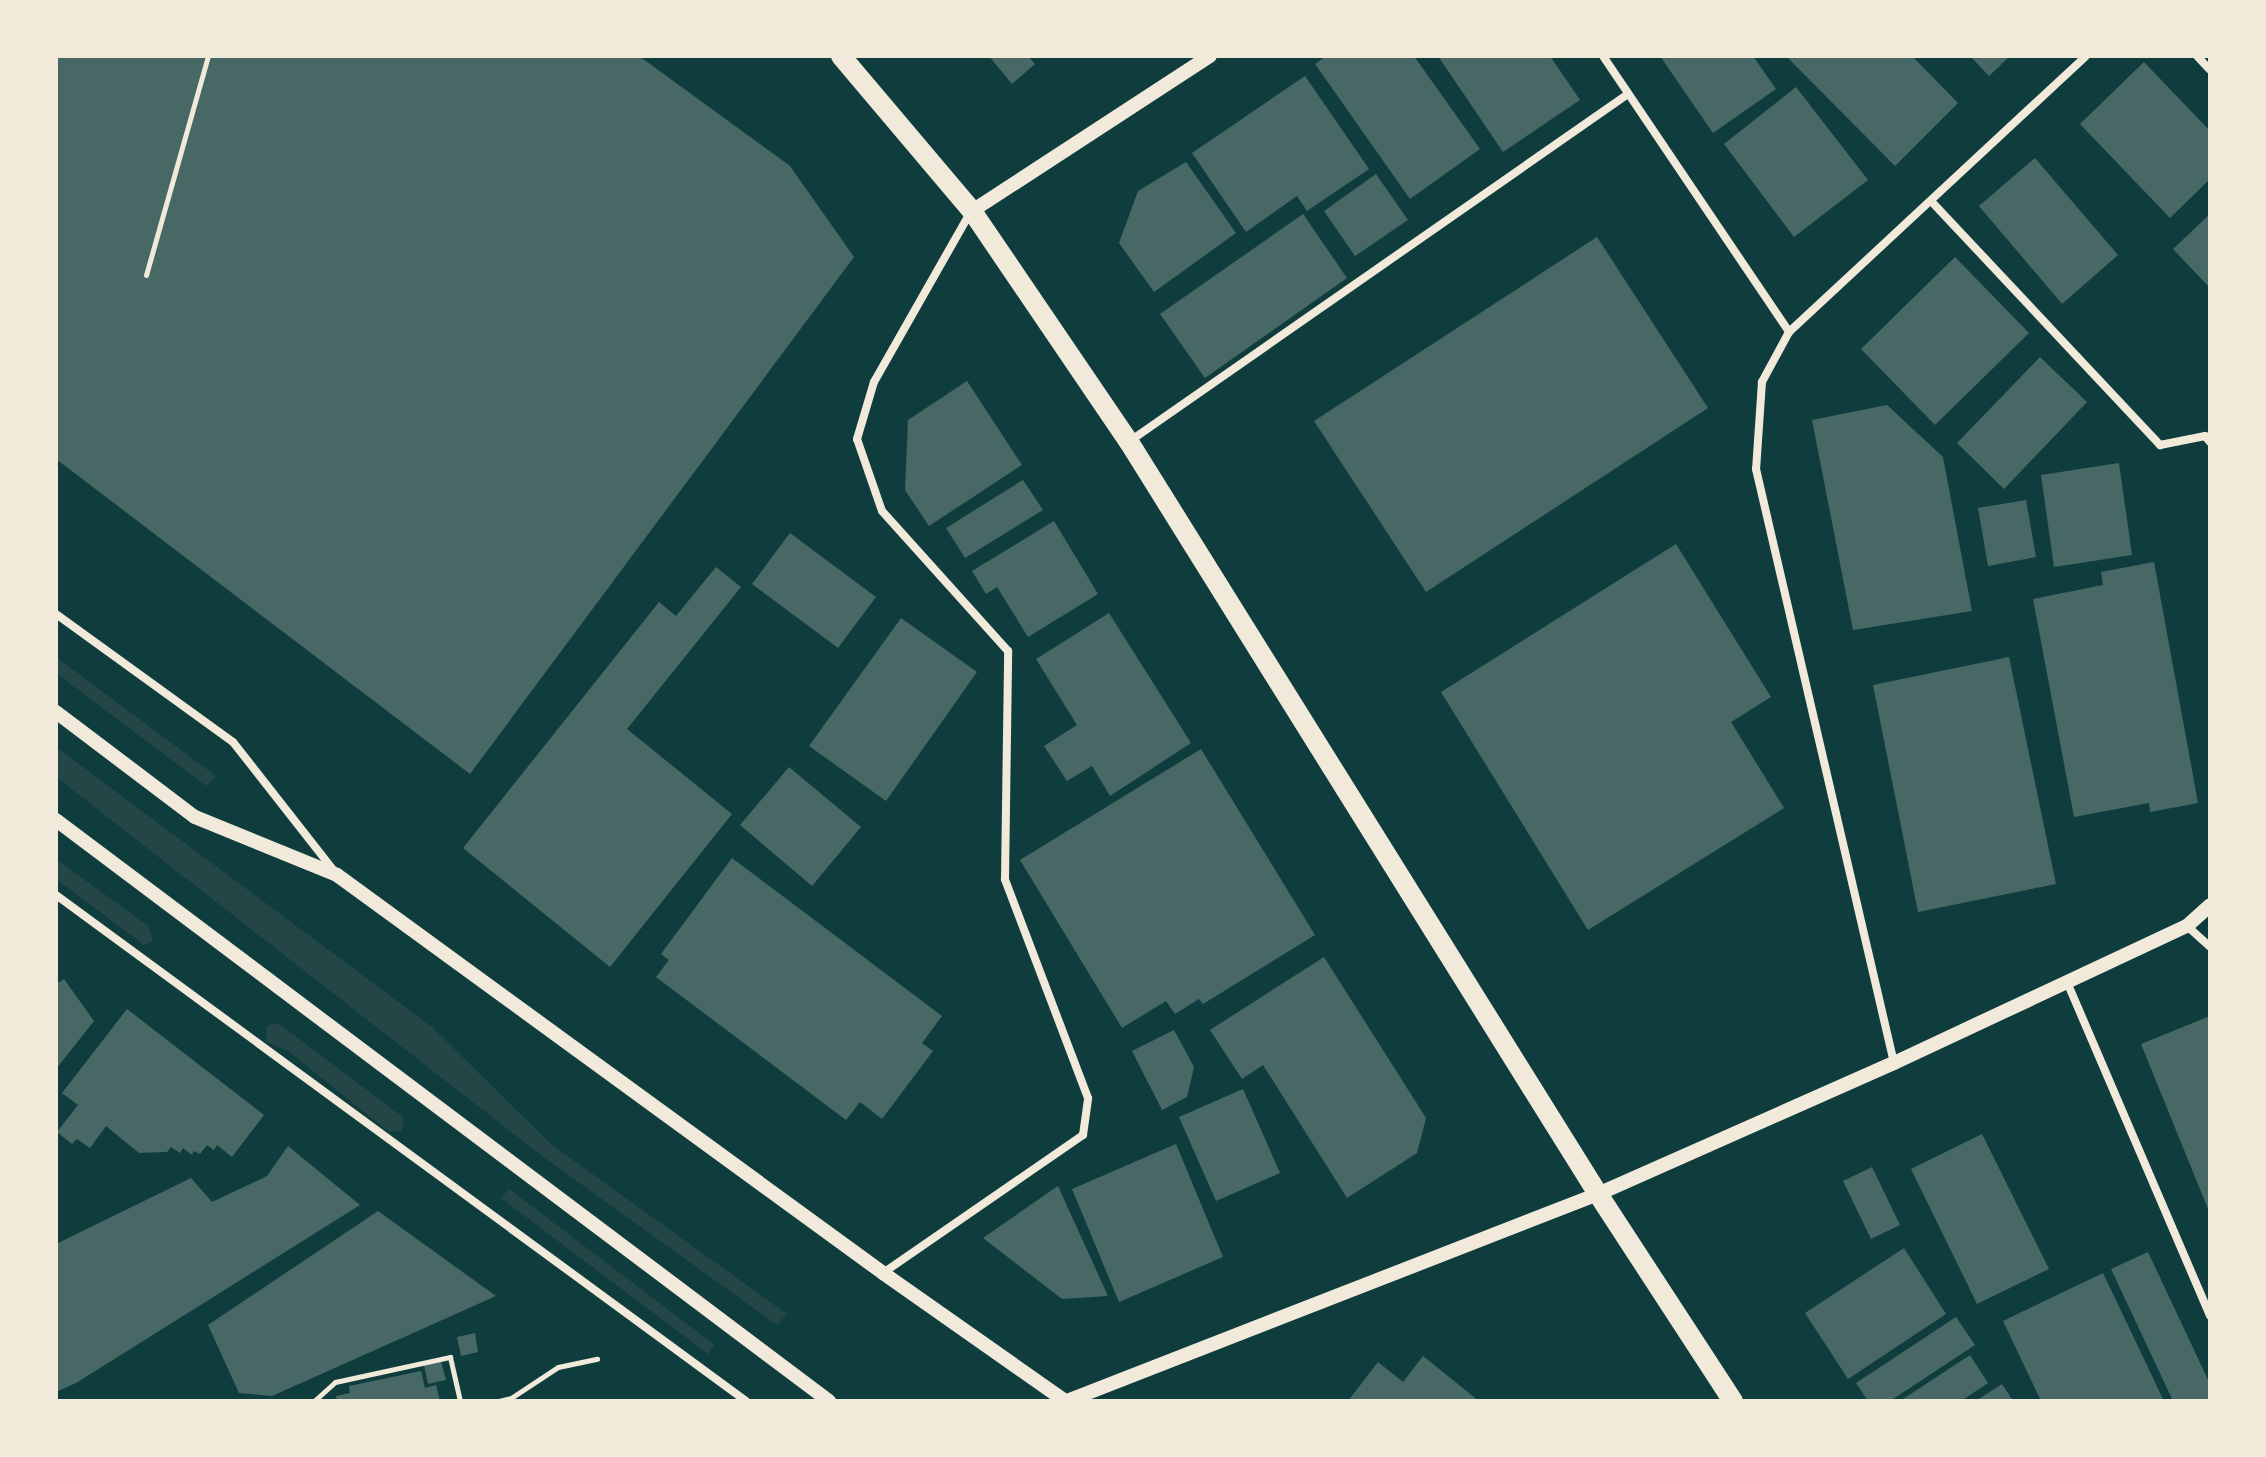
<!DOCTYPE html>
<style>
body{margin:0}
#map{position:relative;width:2266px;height:1457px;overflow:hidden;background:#0f3d3e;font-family:"Source Sans 3",sans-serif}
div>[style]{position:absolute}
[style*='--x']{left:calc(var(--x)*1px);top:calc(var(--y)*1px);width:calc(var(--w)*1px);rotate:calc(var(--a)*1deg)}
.green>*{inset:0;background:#244646}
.building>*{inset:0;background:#486865}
.path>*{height:5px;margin:-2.5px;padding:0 2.5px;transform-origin:2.5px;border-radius:2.5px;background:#f1e9da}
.minor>*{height:8px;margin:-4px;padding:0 4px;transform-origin:4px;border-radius:4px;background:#f1e9da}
.tertiary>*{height:14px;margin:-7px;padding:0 7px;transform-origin:7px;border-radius:7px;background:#f1e9da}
.primary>*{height:20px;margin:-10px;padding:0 10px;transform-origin:10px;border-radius:10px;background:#f1e9da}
span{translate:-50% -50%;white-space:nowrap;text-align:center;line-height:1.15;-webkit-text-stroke:6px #f1e9da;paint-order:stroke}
.frame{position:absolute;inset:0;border:58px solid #f1e9da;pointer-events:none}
</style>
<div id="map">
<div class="green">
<i style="clip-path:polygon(56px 657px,216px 776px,206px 786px,56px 673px)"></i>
<i style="clip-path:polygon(56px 747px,432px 1027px,552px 1145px,787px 1314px,777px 1325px,542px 1156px,56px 777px)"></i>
<i style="clip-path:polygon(56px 859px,148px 926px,153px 941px,144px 945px,56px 879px)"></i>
<i style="clip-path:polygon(278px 1023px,404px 1118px,402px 1131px,389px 1132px,287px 1050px,266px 1042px,267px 1026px)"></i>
<i style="clip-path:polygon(509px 1189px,715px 1345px,708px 1354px,501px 1198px)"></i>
</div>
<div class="building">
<i style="clip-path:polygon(56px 56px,639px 56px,790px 166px,854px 257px,470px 774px,56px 459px)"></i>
<i style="clip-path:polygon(989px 56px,1028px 56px,1035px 64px,1012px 84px)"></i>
<i style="clip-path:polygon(1326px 56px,1414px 56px,1480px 149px,1410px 199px,1315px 64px)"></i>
<i style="clip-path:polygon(1438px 56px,1550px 56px,1580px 100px,1503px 152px)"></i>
<i style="clip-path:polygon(1660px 56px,1753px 56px,1776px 89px,1713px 133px)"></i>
<i style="clip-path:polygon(1786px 56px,1912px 56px,1958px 103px,1895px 166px)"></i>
<i style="clip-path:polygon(1970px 56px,2010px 56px,1989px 76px)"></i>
<i style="clip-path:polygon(2144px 62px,2210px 131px,2210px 179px,2170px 218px,2080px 124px)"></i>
<i style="clip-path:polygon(1305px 76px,1369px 169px,1307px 211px,1297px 196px,1246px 232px,1192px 153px)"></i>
<i style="clip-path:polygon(1796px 87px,1868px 180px,1794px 237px,1724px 144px)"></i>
<i style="clip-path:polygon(2035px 158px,2118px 255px,2062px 304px,1979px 206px)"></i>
<i style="clip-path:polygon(1186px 162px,1236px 233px,1154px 292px,1119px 243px,1138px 191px)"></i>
<i style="clip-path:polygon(1376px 174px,1408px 220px,1355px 256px,1324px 211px)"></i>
<i style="clip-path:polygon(1303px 214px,1347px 278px,1205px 378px,1160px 314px)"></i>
<i style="clip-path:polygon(2210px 214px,2210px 288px,2173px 249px)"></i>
<i style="clip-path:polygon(1597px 237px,1708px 408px,1426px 592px,1314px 421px)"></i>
<i style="clip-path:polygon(1955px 257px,2029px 333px,1935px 425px,1861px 349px)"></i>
<i style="clip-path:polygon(2040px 357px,2087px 402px,2004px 489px,1957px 443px)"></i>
<i style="clip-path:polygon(967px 381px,1022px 465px,929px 526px,905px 490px,908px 420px)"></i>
<i style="clip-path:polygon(1887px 405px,1943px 457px,1972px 611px,1853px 630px,1812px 420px)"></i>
<i style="clip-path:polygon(2119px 463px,2132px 555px,2054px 567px,2041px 475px)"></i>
<i style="clip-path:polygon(1023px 480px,1043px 510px,965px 558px,946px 528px)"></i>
<i style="clip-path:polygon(2026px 500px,2036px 557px,1988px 566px,1978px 508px)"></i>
<i style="clip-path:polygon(1054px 521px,1098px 594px,1028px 637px,997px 587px,986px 594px,972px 571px)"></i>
<i style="clip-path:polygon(790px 533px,876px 597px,838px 648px,752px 584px)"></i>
<i style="clip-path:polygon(1676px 544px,1771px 697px,1731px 722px,1784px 808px,1588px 930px,1441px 692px)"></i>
<i style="clip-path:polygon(2154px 562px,2198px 803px,2150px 812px,2149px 803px,2074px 817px,2033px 599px,2103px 585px,2101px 572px)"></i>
<i style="clip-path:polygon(716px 567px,741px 587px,627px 729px,732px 814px,610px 967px,463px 848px,659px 602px,676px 616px)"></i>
<i style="clip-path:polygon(1109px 613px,1191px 743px,1110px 796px,1092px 766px,1067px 781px,1044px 746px,1077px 725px,1036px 659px)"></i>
<i style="clip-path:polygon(901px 618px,977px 672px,886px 801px,809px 746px)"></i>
<i style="clip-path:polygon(2009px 657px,2056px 884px,1918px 912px,1873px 685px)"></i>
<i style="clip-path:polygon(1201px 749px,1315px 935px,1203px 1004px,1199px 999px,1175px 1014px,1166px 1001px,1122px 1028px,1020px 860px)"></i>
<i style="clip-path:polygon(789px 767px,861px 827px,812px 886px,740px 825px)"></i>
<i style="clip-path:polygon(732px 858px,942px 1016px,922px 1043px,933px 1051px,882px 1119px,860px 1102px,846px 1120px,656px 977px,669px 960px,661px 954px)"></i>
<i style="clip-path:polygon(1324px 957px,1426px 1118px,1417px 1153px,1347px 1198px,1263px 1065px,1242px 1079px,1210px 1030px)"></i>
<i style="clip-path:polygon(64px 979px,94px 1021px,56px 1069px,56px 984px)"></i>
<i style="clip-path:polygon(127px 1009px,264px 1115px,232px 1157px,217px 1145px,214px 1150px,207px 1145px,200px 1154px,194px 1151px,192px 1155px,183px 1148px,180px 1153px,171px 1147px,167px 1152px,139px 1153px,106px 1126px,90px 1148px,77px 1139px,72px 1144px,57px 1132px,78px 1105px,62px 1093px)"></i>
<i style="clip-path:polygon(2210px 1016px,2210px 1214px,2141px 1044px)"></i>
<i style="clip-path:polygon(1174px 1030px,1194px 1067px,1187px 1097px,1162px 1110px,1132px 1051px)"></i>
<i style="clip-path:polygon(1243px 1089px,1280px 1173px,1216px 1201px,1179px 1117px)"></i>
<i style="clip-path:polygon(1982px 1134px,2049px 1269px,1977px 1304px,1911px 1169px)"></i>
<i style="clip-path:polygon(1176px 1144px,1223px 1257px,1119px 1302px,1072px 1189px)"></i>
<i style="clip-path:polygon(288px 1146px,360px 1205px,76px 1383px,56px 1392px,56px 1244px,191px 1178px,212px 1202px,267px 1176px)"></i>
<i style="clip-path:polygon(1872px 1167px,1900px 1225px,1871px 1239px,1843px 1181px)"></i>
<i style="clip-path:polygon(1058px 1186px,1108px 1296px,1062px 1299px,983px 1238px)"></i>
<i style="clip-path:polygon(378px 1211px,496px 1296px,272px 1396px,239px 1393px,208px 1325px)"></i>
<i style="clip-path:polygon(1904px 1248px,1946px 1314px,1848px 1379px,1805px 1313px)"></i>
<i style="clip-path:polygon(2148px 1252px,2210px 1384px,2210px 1401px,2173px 1401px,2111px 1269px)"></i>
<i style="clip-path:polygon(2103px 1273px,2164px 1401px,2041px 1401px,2003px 1321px)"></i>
<i style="clip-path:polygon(1956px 1317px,1975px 1345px,1890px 1401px,1868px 1401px,1856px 1383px)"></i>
<i style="clip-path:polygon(475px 1333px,478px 1352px,461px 1356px,457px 1337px)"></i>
<i style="clip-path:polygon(1970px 1355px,1988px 1383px,1961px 1401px,1900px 1401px)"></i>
<i style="clip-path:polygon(1423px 1356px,1479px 1401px,1348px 1401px,1378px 1362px,1403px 1382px)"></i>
<i style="clip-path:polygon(441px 1361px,446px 1380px,428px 1384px,424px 1365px)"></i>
<i style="clip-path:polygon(421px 1371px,425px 1388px,436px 1385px,440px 1401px,337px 1401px,336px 1396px,350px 1393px,349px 1386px)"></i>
<i style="clip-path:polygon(2002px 1384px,2013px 1401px,1976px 1401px)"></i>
</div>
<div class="path">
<i style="--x:146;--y:275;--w:228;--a:-74.2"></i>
<i style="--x:314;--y:1401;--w:28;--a:-42"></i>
<i style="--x:335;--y:1382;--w:118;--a:-12.3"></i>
<i style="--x:450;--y:1357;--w:45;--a:77.2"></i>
<i style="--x:499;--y:1401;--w:12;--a:-14"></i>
<i style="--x:511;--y:1398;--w:56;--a:-33.4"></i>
<i style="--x:558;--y:1367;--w:40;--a:-12"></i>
</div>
<div class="minor">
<i style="--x:1603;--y:56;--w:333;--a:56"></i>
<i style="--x:1789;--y:332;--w:57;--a:118.4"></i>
<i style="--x:1762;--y:382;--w:87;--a:93.9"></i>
<i style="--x:1756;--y:469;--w:610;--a:76.92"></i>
<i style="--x:2197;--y:56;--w:19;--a:47"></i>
<i style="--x:1931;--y:201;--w:335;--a:46.8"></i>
<i style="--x:2160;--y:445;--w:46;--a:-11.3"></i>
<i style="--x:2205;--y:436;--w:8;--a:50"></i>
<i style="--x:1789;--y:332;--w:405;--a:-42.9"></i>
<i style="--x:1130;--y:441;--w:607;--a:-34.87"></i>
<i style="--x:56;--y:614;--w:218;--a:35.9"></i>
<i style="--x:233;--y:742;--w:165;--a:51.9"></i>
<i style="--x:56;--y:895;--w:856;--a:36.25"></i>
<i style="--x:2187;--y:926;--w:31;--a:42"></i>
<i style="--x:2067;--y:982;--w:363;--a:66.8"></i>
<i style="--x:883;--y:1273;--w:243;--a:-34.6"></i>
<i style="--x:1083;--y:1135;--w:37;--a:-82"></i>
<i style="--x:1088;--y:1098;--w:234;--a:-110.8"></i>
<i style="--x:1005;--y:879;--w:228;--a:-89.2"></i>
<i style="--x:1008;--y:651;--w:188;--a:-132"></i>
<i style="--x:882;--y:511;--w:76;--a:-109.1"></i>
<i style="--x:857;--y:439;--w:59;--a:-73.4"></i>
<i style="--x:874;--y:382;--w:197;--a:-60.4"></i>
</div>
<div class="tertiary">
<i style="--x:972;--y:211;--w:284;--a:-33.1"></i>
<i style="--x:56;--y:712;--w:174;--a:37.1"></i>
<i style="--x:195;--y:817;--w:153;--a:22.2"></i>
<i style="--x:337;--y:875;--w:676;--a:36.09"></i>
<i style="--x:883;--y:1273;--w:223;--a:35.1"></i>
<i style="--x:56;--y:820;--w:967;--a:36.93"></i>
<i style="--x:1067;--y:1401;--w:570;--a:-21.3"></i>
<i style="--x:1598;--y:1194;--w:324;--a:-23.9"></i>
<i style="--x:1894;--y:1063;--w:323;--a:-25.1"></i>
<i style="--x:2187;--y:926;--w:31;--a:-42"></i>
</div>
<div class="primary">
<i style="--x:841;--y:56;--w:203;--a:49.8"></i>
<i style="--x:972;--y:211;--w:279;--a:55.8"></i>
<i style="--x:1129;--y:442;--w:886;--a:58.05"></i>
<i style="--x:1598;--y:1194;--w:247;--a:56.9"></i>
</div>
<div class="frame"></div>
</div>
